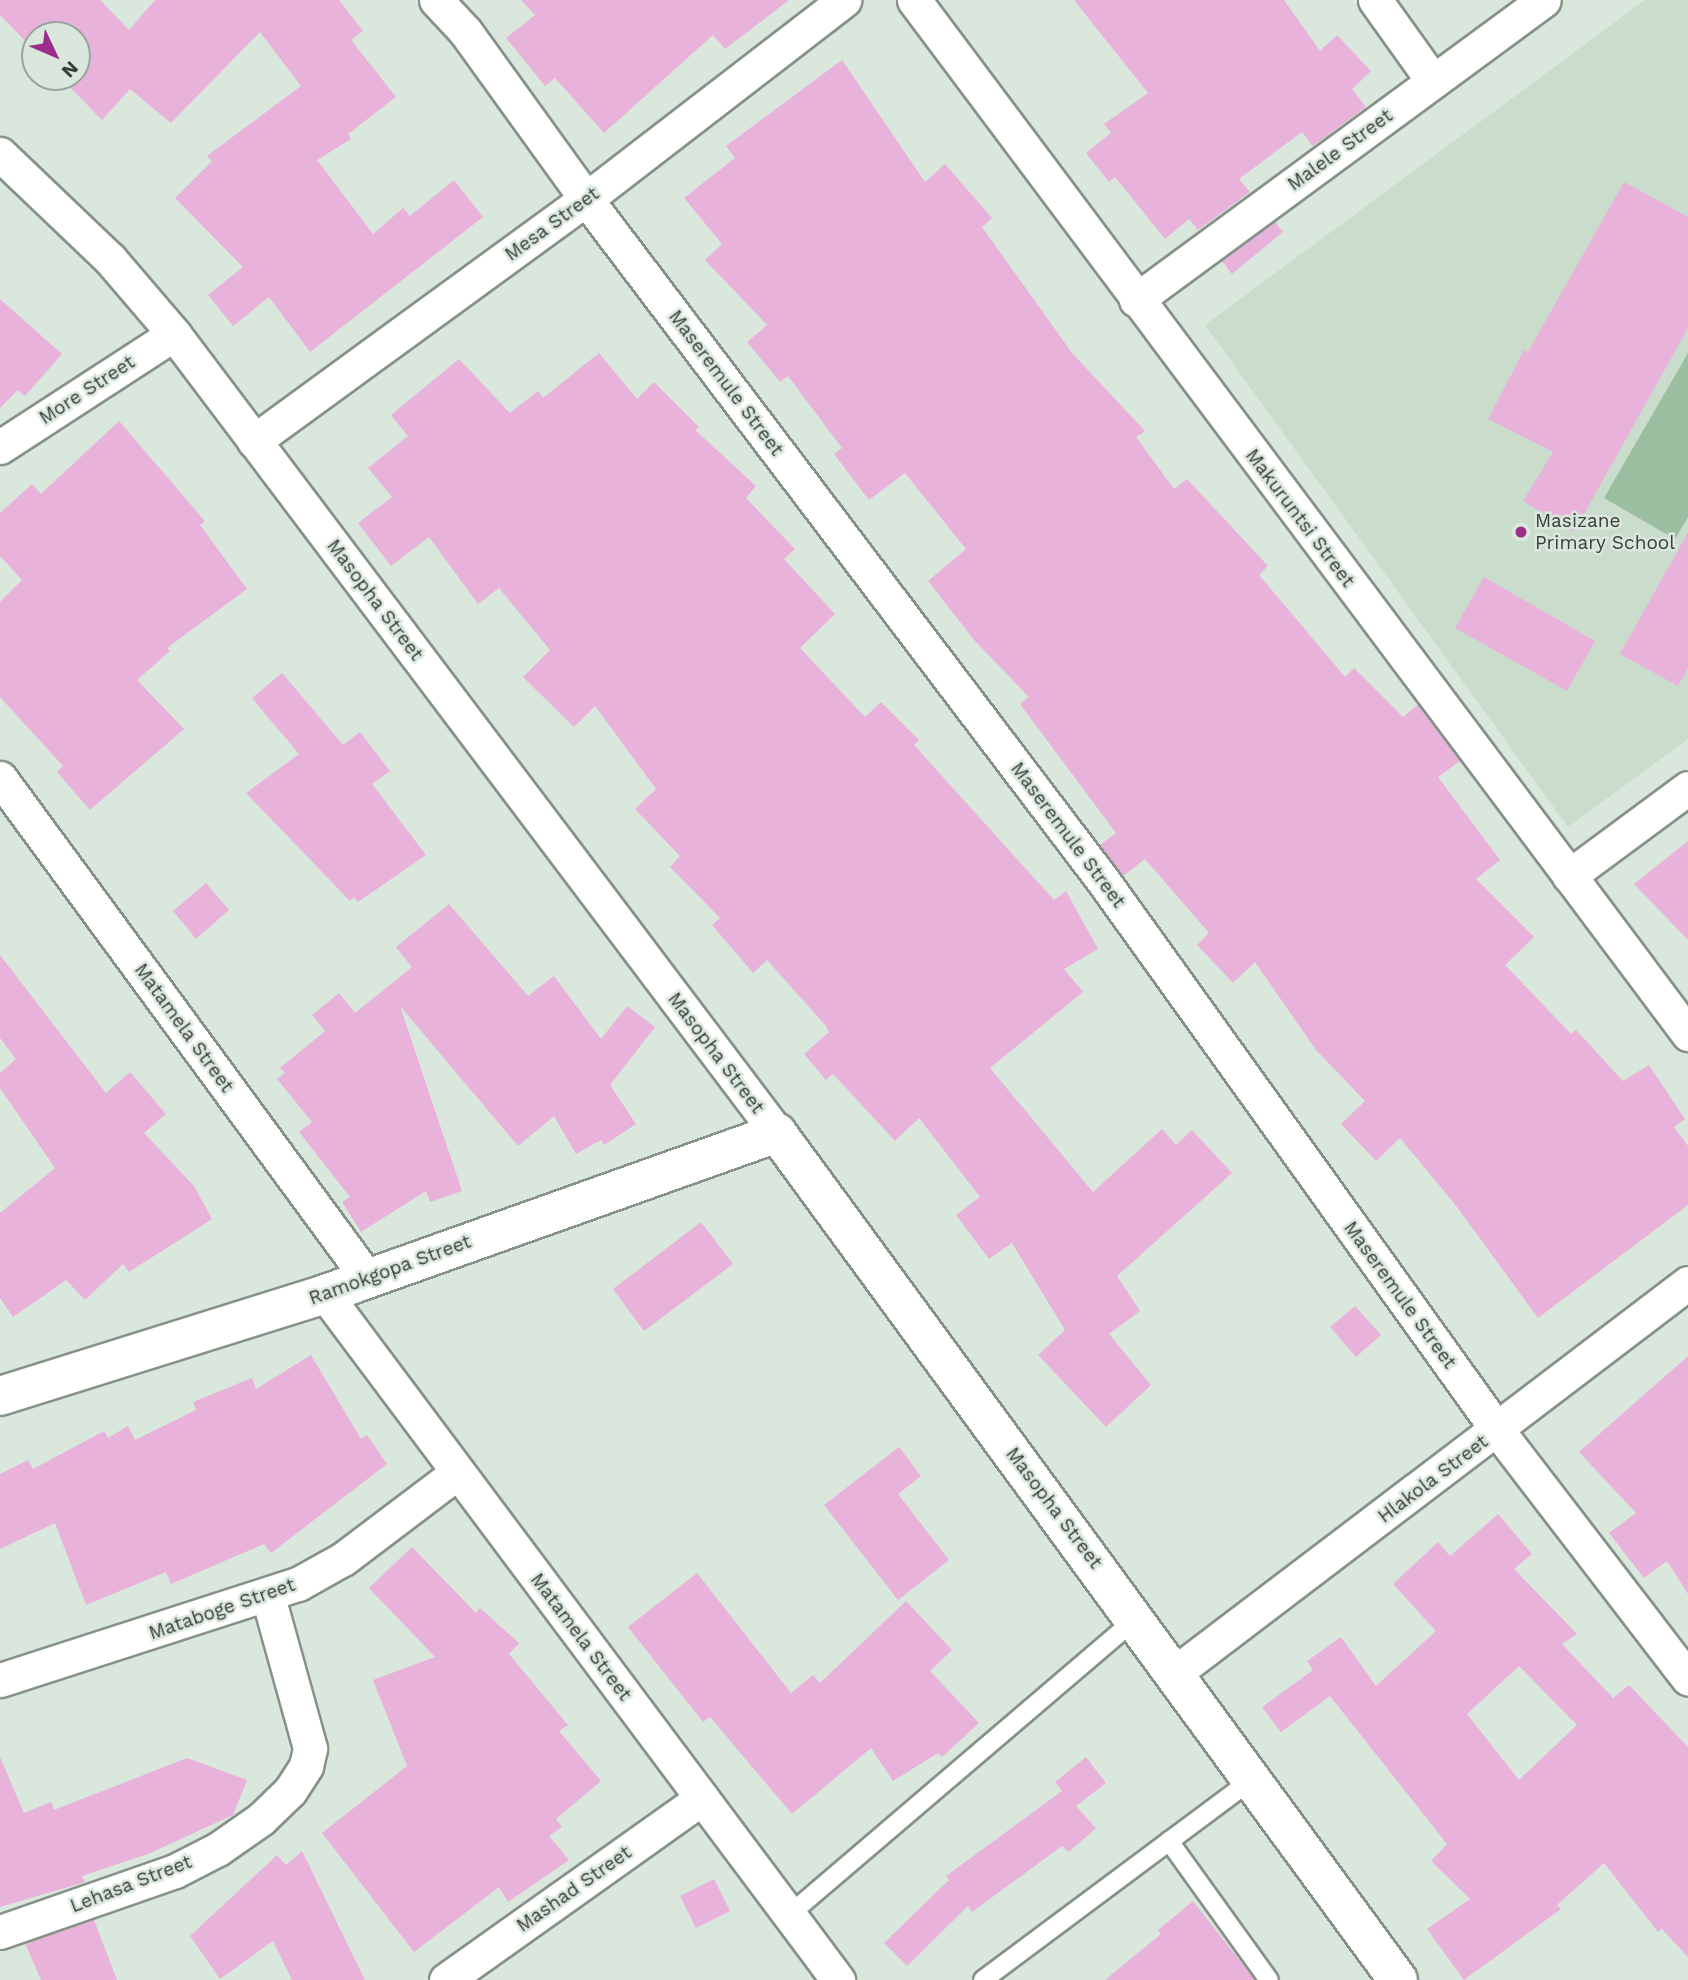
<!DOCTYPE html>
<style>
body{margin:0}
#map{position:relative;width:1688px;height:1980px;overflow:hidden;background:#dae7dc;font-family:"Work Sans",sans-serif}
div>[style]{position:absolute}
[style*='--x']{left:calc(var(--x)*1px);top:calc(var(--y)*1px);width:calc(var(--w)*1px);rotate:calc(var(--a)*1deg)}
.built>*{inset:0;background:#caddcc}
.green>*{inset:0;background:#9bbea0}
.building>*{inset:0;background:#e9b2db}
.roads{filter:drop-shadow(2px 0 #869288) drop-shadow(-2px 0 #869288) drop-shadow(0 2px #869288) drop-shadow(0 -2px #869288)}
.service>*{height:18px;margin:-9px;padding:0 9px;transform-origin:9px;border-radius:9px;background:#fff}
.minor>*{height:33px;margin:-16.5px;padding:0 16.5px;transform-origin:16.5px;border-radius:16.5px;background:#fff}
.tertiary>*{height:38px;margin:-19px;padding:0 19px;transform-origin:19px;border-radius:19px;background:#fff}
.dots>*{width:19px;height:19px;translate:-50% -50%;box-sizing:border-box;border:4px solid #dae7dc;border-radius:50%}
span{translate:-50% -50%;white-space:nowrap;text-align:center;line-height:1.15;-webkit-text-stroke:5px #dae7dc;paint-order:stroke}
.street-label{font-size:19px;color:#393e39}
.poi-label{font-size:19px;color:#393e39}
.left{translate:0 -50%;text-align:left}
.north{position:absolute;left:21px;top:21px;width:70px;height:70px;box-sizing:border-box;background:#dae7dc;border:2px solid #9aa39b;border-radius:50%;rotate:134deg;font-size:19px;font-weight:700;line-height:28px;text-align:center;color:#393e39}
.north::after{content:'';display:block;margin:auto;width:24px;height:32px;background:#9d2d8b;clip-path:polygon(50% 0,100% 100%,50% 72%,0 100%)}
</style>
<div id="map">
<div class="built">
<i style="clip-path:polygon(1645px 0,1688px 0,1688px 739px,1568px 827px,1205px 325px)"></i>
</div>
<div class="green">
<i style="clip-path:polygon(1688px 353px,1688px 517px,1675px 539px,1604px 498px)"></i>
</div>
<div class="building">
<i style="clip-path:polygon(0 0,100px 0,129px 30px,155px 0,339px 0,363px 31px,351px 40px,396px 97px,348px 134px,351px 139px,317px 160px,373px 234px,403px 208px,410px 216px,454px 180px,483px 217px,310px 352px,269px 297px,233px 326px,208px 295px,243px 267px,175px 198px,212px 161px,207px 156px,301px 86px,260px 32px,171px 123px,130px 89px,102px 120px,60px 77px,77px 77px,77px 35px,35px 35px,35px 51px,0 15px)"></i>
<i style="clip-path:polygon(521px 0,789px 0,725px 49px,713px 35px,604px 133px,555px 78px,545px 86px,506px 38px,535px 15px)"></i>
<i style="clip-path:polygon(1074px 0,1284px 0,1320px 51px,1337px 35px,1371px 71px,1352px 89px,1366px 107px,1313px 146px,1302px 132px,1239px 179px,1250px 192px,1198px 230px,1189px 219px,1165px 239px,1115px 177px,1109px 182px,1086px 153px,1111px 133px,1104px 124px,1148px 93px)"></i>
<i style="clip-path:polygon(842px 60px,925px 182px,945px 164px,992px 218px,982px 227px,1072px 353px,1145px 431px,1136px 437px,1174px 489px,1187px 479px,1268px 566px,1259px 575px,1345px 677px,1354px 668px,1403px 717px,1418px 705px,1460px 761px,1438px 777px,1500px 860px,1476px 879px,1534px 937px,1505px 965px,1571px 1034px,1576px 1030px,1623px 1081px,1649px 1065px,1685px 1119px,1674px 1127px,1688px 1146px,1688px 1205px,1538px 1318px,1454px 1203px,1400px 1138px,1376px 1161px,1341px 1124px,1365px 1101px,1316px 1050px,1255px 962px,1233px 983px,1197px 945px,1209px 933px,1145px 859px,1123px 876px,1100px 845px,1116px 833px,1020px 704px,1029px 697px,975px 641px,928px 581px,966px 549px,905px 473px,869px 500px,834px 454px,842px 448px,788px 376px,780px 382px,747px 342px,767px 325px,705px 260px,722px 244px,684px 198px,735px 158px,726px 146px)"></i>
<i style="clip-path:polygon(1624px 182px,1688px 217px,1688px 328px,1574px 532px,1523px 501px,1553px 452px,1488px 419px,1524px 350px,1528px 352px)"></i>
<i style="clip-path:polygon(1275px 222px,1283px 232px,1232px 274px,1222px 261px)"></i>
<i style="clip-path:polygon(0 299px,62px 354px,25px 396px,18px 390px,0 408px)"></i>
<i style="clip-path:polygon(599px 353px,637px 399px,654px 382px,699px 427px,695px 430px,756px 486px,746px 498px,795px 549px,784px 559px,835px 614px,800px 648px,865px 717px,881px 702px,919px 740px,914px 745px,1054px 900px,1066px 891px,1098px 949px,1064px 969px,1083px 992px,990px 1068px,1093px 1192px,1162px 1129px,1176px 1145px,1192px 1130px,1232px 1173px,1117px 1276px,1140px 1311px,1109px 1334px,1151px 1385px,1106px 1427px,1038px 1355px,1065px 1330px,1012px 1243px,989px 1259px,956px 1215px,980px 1197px,919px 1118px,895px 1141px,833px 1074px,826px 1080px,804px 1054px,829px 1032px,826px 1026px,767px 960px,753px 973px,712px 925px,720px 918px,670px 867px,680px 856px,635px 809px,656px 789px,595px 706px,574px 727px,523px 677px,550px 650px,499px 588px,478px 604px,429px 537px,391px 566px,358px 523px,392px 497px,368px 468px,408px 436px,391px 415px,459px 359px,510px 413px,538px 391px,543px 398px)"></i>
<i style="clip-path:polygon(119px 421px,205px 521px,200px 525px,247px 589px,167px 648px,170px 651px,137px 680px,184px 729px,90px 810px,57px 772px,63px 766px,0 697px,0 602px,22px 580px,0 556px,0 513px,32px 484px,41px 494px)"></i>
<i style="clip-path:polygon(1688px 532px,1688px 668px,1678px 686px,1620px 654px)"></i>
<i style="clip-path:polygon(1484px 577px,1595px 641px,1567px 691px,1455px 628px)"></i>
<i style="clip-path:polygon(282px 673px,343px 745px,360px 732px,390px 771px,372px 784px,426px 855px,358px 902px,354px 897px,350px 901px,246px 793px,299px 754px,252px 698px)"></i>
<i style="clip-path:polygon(1688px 841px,1688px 940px,1634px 884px)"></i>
<i style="clip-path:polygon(206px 883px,229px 910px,196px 939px,173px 911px)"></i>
<i style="clip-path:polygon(449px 904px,528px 996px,554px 976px,601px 1039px,627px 1006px,655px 1027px,610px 1085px,636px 1124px,604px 1145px,601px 1140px,576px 1154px,554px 1116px,518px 1146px,400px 1006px,462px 1191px,430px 1202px,426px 1191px,361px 1232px,342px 1202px,350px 1197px,299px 1132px,312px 1122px,277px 1079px,285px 1073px,280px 1068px,325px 1031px,312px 1015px,339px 993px,355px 1013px,412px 967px,396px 947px)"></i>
<i style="clip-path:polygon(0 955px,106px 1093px,130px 1072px,166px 1114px,144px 1133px,194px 1186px,212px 1219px,129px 1272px,123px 1264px,85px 1300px,66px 1280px,13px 1317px,0 1298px,0 1213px,55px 1168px,0 1088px,0 1073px,16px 1059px,0 1038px)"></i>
<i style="clip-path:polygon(701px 1222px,733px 1264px,644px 1331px,613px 1289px)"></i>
<i style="clip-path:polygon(1355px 1306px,1381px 1335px,1356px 1357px,1330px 1327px)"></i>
<i style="clip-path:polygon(311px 1355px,361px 1439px,367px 1435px,387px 1464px,271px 1553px,264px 1544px,171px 1584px,166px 1572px,86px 1605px,55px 1523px,0 1549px,0 1474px,28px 1460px,33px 1469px,104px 1431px,108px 1438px,128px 1426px,135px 1440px,196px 1410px,193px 1402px,252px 1378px,256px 1389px)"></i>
<i style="clip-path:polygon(1688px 1356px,1688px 1594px,1667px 1561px,1644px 1578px,1609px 1533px,1636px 1513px,1579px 1452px)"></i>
<i style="clip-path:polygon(899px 1447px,921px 1476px,898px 1494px,949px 1560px,898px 1600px,824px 1505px)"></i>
<i style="clip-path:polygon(evenodd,1498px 1514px,1532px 1554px,1514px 1569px,1577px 1634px,1562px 1644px,1613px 1698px,1629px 1685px,1688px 1747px,1688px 1957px,1662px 1929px,1658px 1932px,1604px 1863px,1557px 1905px,1561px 1909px,1464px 1980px,1427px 1929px,1470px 1899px,1431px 1861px,1447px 1844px,1330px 1696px,1281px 1732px,1262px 1707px,1313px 1670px,1307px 1661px,1341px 1637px,1376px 1686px,1436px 1631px,1393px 1584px,1438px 1542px,1450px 1556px,1498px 1514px,1519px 1666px,1577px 1725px,1519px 1780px,1467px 1714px,1519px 1666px)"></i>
<i style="clip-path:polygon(412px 1547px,476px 1613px,480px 1608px,519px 1643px,509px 1654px,568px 1725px,559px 1731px,601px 1781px,556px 1819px,562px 1827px,549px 1836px,569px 1860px,508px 1902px,499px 1887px,414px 1952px,322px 1833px,407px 1766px,373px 1680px,435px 1657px,369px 1588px)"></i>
<i style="clip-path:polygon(697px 1573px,791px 1693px,813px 1675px,820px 1683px,906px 1601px,952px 1650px,930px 1671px,979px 1723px,942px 1757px,938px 1753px,893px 1781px,871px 1748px,792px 1814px,710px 1717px,703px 1722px,628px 1627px)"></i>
<i style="clip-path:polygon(0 1757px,24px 1813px,51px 1802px,54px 1810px,187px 1758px,247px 1780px,233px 1815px,148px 1854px,82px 1876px,85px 1882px,0 1907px)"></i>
<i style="clip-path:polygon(1086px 1757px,1106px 1783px,1076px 1806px,1096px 1828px,1069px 1852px,1062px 1846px,972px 1912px,968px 1906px,907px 1966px,884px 1943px,949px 1880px,946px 1876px,1062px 1791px,1055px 1782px)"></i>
<i style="clip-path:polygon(302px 1851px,365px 1980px,292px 1980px,273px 1941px,220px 1979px,190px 1936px,277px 1855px,286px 1865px)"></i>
<i style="clip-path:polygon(714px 1879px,730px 1911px,696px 1928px,680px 1896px)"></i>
<i style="clip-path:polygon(1193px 1901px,1255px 1980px,1105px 1980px,1161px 1934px,1158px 1930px)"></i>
<i style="clip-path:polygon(94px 1920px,117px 1980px,41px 1980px,25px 1943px)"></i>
</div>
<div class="roads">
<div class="service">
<i style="--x:1169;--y:1841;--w:171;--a:54.3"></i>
<i style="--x:789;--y:1915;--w:456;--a:-40.5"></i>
<i style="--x:983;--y:1980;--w:337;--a:-36.7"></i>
</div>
<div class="minor">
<i style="--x:436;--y:0;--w:42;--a:46.9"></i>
<i style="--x:465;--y:31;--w:207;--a:54.2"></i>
<i style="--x:586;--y:199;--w:857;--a:52.82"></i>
<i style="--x:1104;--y:882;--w:676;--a:54.33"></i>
<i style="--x:1498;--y:1431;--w:312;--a:52.5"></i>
<i style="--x:914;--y:0;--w:1292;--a:53.18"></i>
<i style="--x:1375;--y:0;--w:100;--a:54.4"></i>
<i style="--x:0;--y:154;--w:152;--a:43.7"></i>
<i style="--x:110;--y:259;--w:99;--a:49.5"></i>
<i style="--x:174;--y:334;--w:1001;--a:52.96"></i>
<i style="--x:1136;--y:300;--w:506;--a:-36.33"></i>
<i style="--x:254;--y:441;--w:411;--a:-36.1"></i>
<i style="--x:586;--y:199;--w:326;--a:-37.6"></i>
<i style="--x:0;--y:447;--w:207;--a:-33"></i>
<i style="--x:0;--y:778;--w:622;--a:53.7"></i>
<i style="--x:1569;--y:876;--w:148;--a:-36.5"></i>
<i style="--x:325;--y:1294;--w:857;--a:53.21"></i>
<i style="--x:1176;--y:1672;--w:643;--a:-37.23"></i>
<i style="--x:0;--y:1680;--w:313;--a:-17.9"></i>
<i style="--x:298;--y:1584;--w:51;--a:-29.1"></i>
<i style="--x:343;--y:1559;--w:144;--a:-37.1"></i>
<i style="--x:0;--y:1932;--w:185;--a:-19.2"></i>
<i style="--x:175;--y:1871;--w:48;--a:-27.1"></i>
<i style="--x:218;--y:1849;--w:52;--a:-34.9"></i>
<i style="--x:261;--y:1819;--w:40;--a:-44"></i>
<i style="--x:290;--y:1791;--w:30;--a:-57"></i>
<i style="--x:306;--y:1766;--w:18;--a:-77"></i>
<i style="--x:310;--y:1748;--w:157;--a:-105.5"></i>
<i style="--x:446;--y:1980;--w:314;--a:-35.4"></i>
</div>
<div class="tertiary">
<i style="--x:0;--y:1396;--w:341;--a:-17.4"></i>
<i style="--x:325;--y:1294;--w:480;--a:-19.6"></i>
<i style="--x:777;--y:1133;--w:1050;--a:53.75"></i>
</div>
</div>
<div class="dots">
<i style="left:1521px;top:532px;background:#9d2d8b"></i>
</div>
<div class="street-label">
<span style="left:1340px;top:150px;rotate:-36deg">Malele Street</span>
<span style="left:552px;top:224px;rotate:-36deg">Mesa Street</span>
<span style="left:726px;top:383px;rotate:53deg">Maseremule Street</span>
<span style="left:87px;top:390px;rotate:-33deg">More Street</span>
<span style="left:1300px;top:518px;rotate:53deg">Makuruntsi Street</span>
<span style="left:375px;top:600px;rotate:53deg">Masopha Street</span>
<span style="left:1068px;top:835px;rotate:53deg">Maseremule Street</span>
<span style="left:184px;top:1028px;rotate:54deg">Matamela Street</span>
<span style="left:716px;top:1053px;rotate:53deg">Masopha Street</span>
<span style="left:390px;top:1270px;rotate:-20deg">Ramokgopa Street</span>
<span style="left:1400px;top:1295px;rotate:54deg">Maseremule Street</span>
<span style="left:1433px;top:1479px;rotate:-37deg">Hlakola Street</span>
<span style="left:1054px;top:1508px;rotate:53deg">Masopha Street</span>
<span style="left:222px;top:1609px;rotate:-19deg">Mataboge Street</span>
<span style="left:581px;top:1637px;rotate:53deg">Matamela Street</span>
<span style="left:131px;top:1884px;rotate:-21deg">Lehasa Street</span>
<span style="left:574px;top:1889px;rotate:-35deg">Mashad Street</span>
</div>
<div class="poi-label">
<span class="left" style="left:1535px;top:532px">Masizane<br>Primary School</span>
</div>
<div class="north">N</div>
</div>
